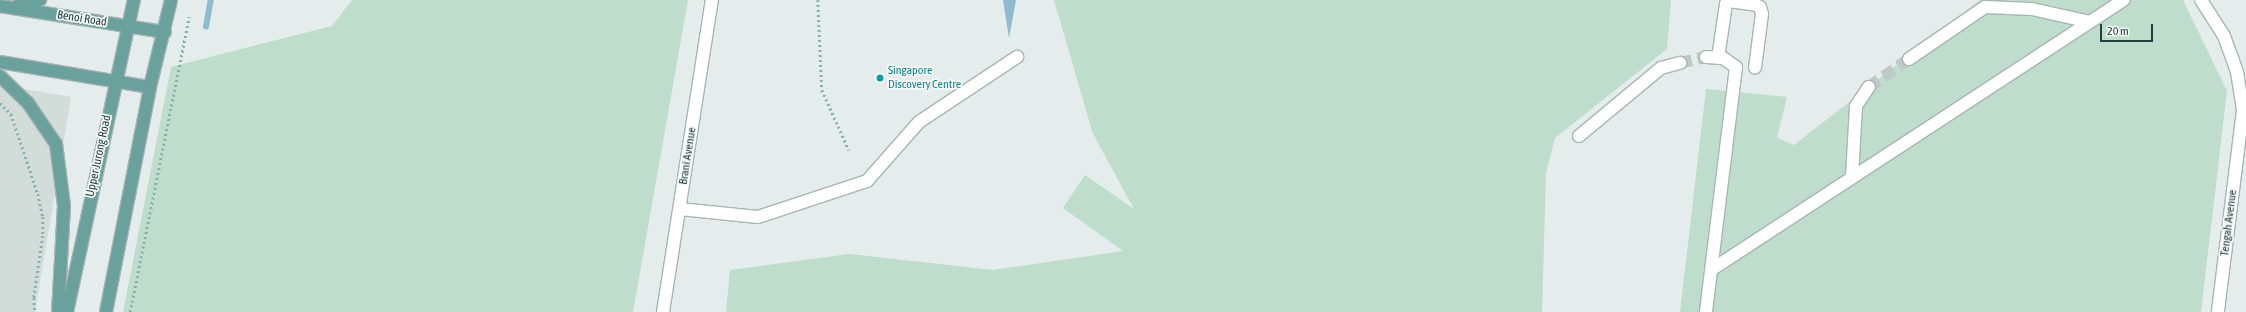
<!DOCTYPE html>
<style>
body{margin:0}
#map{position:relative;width:2246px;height:312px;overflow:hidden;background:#e4edeb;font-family:"Asap Condensed",sans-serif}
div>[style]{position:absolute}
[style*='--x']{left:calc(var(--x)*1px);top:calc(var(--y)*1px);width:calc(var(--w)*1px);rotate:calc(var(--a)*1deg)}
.built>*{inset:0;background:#d2ddda}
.green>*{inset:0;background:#beddcc}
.water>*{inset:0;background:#8fbbd0}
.stream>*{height:5.5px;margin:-2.75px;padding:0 2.75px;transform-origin:2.75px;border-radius:2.75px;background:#8fbbd0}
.minor-tunnel>*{height:12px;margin-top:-6px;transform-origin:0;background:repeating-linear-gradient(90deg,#becac8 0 12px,transparent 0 18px)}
.path>*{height:2.5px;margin-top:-1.25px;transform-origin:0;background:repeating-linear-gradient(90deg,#86b0aa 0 2px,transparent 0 5px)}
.roads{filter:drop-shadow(1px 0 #a7b5b3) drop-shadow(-1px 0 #a7b5b3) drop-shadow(0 1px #a7b5b3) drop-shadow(0 -1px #a7b5b3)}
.minor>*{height:12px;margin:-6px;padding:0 6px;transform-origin:6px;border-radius:6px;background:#fff}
.major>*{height:12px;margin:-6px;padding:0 6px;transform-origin:6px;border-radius:6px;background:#6ba19c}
.dots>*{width:11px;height:11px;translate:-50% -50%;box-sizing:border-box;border:2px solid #f5faf8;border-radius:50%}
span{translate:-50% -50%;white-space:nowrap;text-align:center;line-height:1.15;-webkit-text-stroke:3.5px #f5faf8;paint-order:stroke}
.street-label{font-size:12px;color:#243e3c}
.culture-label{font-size:12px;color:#0d838f}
.left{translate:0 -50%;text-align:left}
.scale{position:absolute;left:2100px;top:24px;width:53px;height:18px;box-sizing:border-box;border:2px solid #243e3c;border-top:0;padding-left:5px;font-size:12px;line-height:14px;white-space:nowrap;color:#243e3c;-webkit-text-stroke:3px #f5faf8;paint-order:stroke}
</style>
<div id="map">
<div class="built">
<i style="clip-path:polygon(0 85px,71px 97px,35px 312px,0 312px)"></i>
</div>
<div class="green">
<i style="clip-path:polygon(352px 0,688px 0,633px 312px,123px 312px,171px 67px,332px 26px)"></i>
<i style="clip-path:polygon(1054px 0,1671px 0,1667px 49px,1555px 138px,1546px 173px,1542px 312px,726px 312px,730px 270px,849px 254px,993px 270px,1123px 251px,1063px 208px,1085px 175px,1134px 209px,1093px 134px)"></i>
<i style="clip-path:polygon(1980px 0,2183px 0,2227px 91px,2201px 312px,1680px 312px,1706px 89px,1787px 97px,1777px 138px,1794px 145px)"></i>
</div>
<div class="water">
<i style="clip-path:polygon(1003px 0,1016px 0,1009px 38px)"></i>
</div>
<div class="stream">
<i style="--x:206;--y:27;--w:27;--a:-80"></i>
</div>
<div class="minor-tunnel">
<i style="--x:1680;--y:63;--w:27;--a:-13"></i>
<i style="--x:1869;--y:87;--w:49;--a:-35"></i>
</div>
<div class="path">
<i style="--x:818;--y:0;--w:90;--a:87.5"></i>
<i style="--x:822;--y:90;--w:66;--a:65.8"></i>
<i style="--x:0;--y:103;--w:16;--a:45"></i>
<i style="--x:11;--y:114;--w:84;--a:71.4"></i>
<i style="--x:38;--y:194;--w:24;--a:78"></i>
<i style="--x:43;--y:217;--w:19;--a:90"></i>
<i style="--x:43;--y:236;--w:63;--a:98.3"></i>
<i style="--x:34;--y:298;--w:14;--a:86"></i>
<i style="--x:130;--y:312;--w:301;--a:-78.7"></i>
</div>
<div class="roads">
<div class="minor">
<i style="--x:2201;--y:0;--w:43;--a:57.4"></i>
<i style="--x:2224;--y:36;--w:38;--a:70"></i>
<i style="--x:2237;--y:72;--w:38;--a:81"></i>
<i style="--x:2243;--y:110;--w:204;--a:97.1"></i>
<i style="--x:1706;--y:57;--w:17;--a:3"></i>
<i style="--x:1723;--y:58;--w:16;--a:35"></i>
<i style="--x:1736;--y:67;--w:247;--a:97"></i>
<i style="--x:1718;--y:58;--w:55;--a:-81.6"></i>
<i style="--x:1726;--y:4;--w:4;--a:-45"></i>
<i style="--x:1729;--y:1;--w:27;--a:8"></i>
<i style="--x:1756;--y:5;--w:4;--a:27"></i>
<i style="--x:1760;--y:7;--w:7;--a:74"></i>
<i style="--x:1762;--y:14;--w:54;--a:97.4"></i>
<i style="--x:1909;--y:59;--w:92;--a:-34.4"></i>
<i style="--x:1985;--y:7;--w:47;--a:2.4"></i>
<i style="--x:2032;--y:9;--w:59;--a:12.6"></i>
<i style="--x:1579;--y:136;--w:107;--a:-39.7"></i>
<i style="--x:1661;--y:68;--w:20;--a:-15"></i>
<i style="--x:1852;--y:177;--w:71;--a:-86.8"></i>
<i style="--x:1856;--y:106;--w:23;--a:-56"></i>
<i style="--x:680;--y:209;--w:78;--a:5.9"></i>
<i style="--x:758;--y:217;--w:115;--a:-18.3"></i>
<i style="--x:867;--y:181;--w:79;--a:-48.6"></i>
<i style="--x:919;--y:122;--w:118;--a:-33.6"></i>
<i style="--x:1711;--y:270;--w:493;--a:-33.2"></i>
<i style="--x:663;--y:312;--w:316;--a:-81.1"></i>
</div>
<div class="major">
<i style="--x:0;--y:6;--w:167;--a:9"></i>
<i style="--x:17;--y:6;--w:24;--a:-15"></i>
<i style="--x:0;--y:62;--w:152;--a:9.5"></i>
<i style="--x:0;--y:76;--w:39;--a:44"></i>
<i style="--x:28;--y:103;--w:50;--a:55.7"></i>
<i style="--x:56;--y:144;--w:63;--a:82.6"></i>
<i style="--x:64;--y:206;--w:106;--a:93.2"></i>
<i style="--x:67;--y:312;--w:319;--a:-77.9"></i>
<i style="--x:106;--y:312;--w:229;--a:-78.9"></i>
<i style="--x:150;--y:87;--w:89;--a:-76.4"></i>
</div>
</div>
<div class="dots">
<i style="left:880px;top:78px;background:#0f9aa8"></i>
</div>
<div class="street-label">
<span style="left:82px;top:19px;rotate:9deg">Benoi Road</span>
<span style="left:99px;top:156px;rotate:-78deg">Upper Jurong Road</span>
<span style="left:688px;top:156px;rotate:-81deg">Brani Avenue</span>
<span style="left:2229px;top:223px;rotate:-83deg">Tengah Avenue</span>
</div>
<div class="culture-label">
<span class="left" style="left:888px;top:78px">Singapore<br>Discovery Centre</span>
</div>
<div class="scale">20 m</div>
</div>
